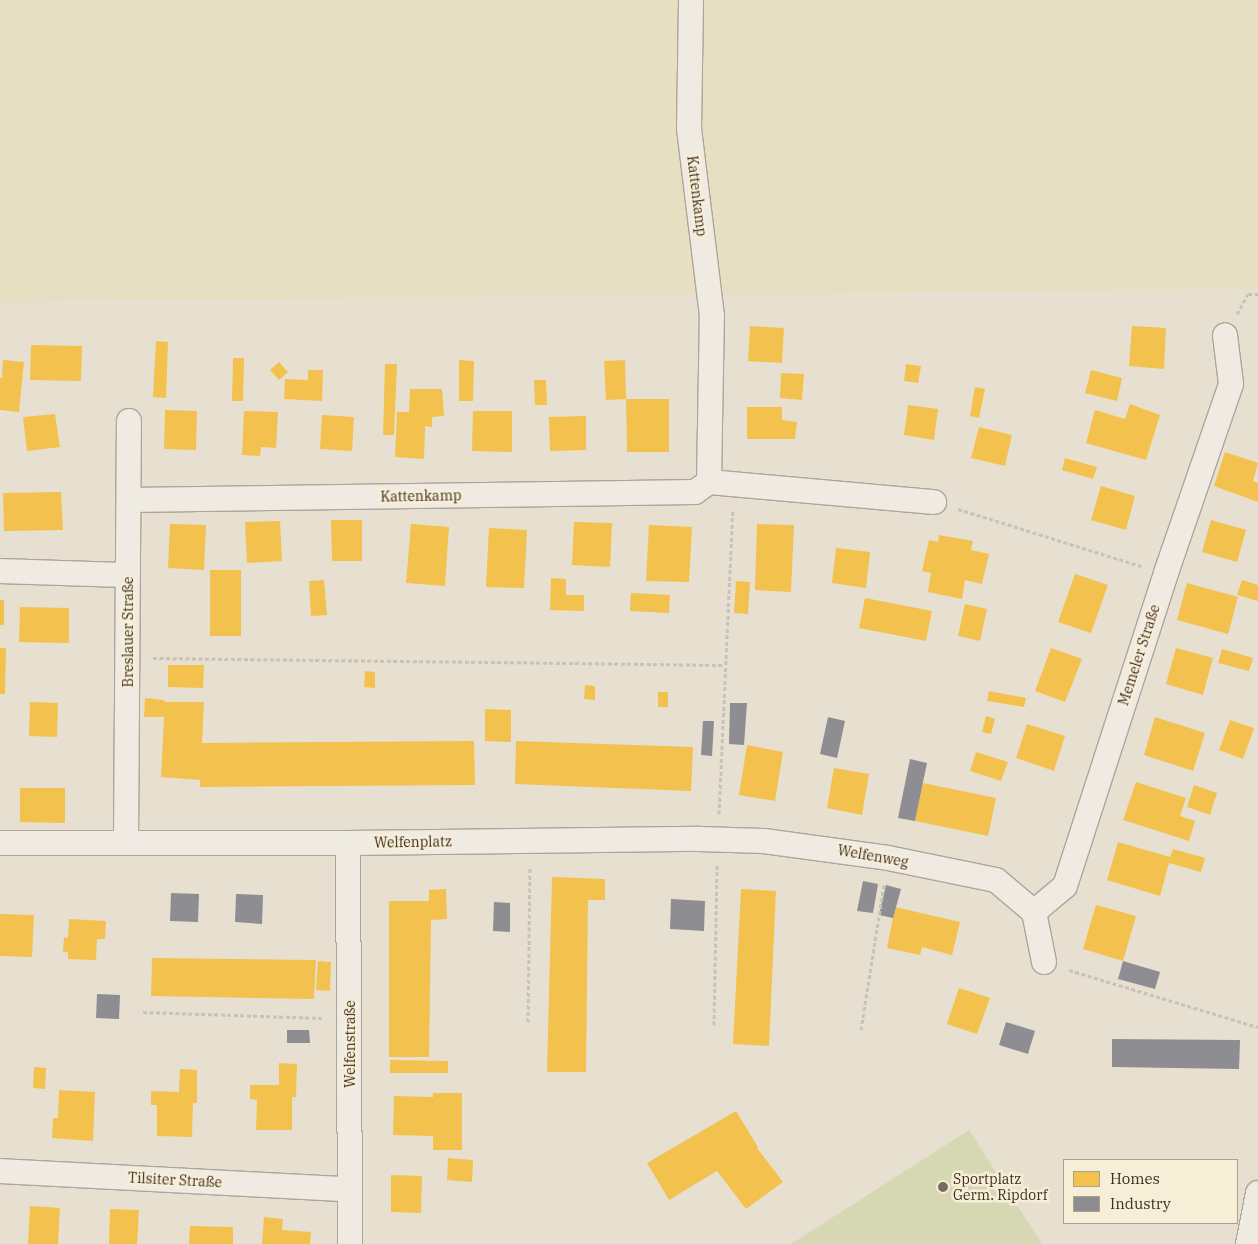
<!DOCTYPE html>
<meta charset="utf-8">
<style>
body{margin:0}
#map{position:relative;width:1258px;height:1244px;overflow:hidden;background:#e7e0d1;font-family:"IBM Plex Serif",serif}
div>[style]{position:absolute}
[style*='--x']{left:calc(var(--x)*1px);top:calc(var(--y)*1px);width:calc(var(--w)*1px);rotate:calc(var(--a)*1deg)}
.farmland>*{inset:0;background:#e6dfc2}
.green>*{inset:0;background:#d6d7b3}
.homes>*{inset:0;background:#f2c14e}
.industry>*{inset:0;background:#8d8d92}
.path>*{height:3px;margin-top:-1.5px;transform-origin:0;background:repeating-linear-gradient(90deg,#c8c2b9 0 4px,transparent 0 6.5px)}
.roads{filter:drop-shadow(1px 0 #ada599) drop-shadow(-1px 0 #ada599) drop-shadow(0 1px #ada599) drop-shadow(0 -1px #ada599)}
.street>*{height:24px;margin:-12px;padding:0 12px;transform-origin:12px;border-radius:12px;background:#efebe3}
.dots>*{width:14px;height:14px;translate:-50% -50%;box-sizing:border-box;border:2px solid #f7eed8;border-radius:50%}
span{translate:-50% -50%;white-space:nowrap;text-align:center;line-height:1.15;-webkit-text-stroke:5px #f7eed8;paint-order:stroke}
.street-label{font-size:14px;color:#3d2e20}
.poi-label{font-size:14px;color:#3d2e20}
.left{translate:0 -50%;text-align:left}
.legend{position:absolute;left:1063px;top:1159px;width:175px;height:65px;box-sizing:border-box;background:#f7eed8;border:1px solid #ada18e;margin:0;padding:6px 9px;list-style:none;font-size:15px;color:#3d2e20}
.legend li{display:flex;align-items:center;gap:10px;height:25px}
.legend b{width:25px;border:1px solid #ada18e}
</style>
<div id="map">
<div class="farmland">
<i style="clip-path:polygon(0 0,1258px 0,1258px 289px,0 302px)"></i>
</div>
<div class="green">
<i style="clip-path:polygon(969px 1130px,1042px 1244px,791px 1244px)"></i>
</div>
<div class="homes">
<i style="clip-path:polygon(750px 326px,784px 328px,782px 363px,748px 361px)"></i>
<i style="clip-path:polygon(1132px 326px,1166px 328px,1164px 369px,1129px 366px)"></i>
<i style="clip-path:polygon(156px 341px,168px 342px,166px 398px,153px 397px)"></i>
<i style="clip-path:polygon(31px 345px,82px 346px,81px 381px,30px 380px)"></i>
<i style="clip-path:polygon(233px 358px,244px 358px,243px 401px,232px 401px)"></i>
<i style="clip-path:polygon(3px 360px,24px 362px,19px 412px,0 410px,0 378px,2px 378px)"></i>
<i style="clip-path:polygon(459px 360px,474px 361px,473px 401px,459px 401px)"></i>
<i style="clip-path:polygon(625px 360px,626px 399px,606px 400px,604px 361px)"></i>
<i style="clip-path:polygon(279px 362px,288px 372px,279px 380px,270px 370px)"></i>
<i style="clip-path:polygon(385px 364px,397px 364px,394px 435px,383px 435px)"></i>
<i style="clip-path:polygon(906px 364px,921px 366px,918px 383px,904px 381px)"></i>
<i style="clip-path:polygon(308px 370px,323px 370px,322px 401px,284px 399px,285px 379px,308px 380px)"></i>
<i style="clip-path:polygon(1091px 370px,1122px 378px,1117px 401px,1085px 393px)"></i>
<i style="clip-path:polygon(781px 373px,804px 374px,802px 400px,780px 398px)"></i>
<i style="clip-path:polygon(534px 380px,546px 380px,547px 405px,535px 405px)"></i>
<i style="clip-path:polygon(975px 387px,985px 389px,979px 418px,970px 416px)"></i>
<i style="clip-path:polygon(410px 389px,442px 389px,444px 416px,432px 417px,432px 427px,425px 426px,424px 459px,395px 457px,397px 412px,409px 412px)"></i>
<i style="clip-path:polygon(626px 399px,669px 399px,669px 452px,627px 452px)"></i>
<i style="clip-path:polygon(1130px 404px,1160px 415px,1146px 460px,1086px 443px,1095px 410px,1125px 419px)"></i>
<i style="clip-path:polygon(908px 405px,938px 409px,934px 440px,904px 435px)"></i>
<i style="clip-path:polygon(747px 407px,782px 407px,782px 420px,797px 422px,795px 439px,747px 439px)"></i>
<i style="clip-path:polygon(165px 410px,197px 411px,196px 450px,164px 449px)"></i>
<i style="clip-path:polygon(244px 411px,278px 412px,276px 448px,261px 447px,260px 456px,242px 455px)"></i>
<i style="clip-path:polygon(473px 411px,512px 411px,512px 452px,472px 451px)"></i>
<i style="clip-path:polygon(55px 414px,60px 447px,27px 451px,23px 417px)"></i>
<i style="clip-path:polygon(322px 415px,354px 417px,352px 451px,320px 449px)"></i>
<i style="clip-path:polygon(586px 416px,586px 450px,550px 451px,549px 417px)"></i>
<i style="clip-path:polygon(979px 427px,1012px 435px,1005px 466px,971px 458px)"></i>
<i style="clip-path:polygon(1225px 452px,1258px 463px,1253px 481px,1258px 483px,1258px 502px,1214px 486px)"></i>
<i style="clip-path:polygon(1065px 458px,1097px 467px,1093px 479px,1062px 470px)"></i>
<i style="clip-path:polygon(1101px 486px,1135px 496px,1126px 530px,1091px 520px)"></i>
<i style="clip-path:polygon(61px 492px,63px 530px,4px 531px,3px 493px)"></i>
<i style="clip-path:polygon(331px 520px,362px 520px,362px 561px,332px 561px)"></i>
<i style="clip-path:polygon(1211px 520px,1246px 530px,1237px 562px,1202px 552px)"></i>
<i style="clip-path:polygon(280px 521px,282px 561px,247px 563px,245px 522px)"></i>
<i style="clip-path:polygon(574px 522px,612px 523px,610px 567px,572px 565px)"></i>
<i style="clip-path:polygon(170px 524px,206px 525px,204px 570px,168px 568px)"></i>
<i style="clip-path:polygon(411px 524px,449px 527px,445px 586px,406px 583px)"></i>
<i style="clip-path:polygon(757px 524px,794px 525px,791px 592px,755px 590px)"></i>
<i style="clip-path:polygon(649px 525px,692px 527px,689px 582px,646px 581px)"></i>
<i style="clip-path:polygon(489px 528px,527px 530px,524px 588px,486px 587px)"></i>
<i style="clip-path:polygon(939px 535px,973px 541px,971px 550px,989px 554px,982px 584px,965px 580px,962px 599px,928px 592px,931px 573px,922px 571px,929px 540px,938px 542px)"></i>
<i style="clip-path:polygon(836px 548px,870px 552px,866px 588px,832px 583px)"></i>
<i style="clip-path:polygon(210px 570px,241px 570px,241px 636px,210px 636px)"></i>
<i style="clip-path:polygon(1075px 574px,1108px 585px,1091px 633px,1058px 622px)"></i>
<i style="clip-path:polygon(551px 578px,566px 579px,566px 595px,584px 595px,584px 611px,550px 610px)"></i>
<i style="clip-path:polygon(324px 580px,327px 615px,311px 616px,309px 581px)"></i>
<i style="clip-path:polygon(1242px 580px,1258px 585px,1258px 601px,1237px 595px)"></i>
<i style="clip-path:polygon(736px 581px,750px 582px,748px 614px,734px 613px)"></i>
<i style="clip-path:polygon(1187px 583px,1238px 597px,1228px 634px,1177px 620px)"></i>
<i style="clip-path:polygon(631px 593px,670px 595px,669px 613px,630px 611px)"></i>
<i style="clip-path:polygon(865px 598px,932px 611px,926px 641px,859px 628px)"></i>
<i style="clip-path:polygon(0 600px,4px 600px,4px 625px,0 625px)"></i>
<i style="clip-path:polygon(965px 604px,987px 609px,980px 641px,958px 636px)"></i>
<i style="clip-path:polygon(20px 607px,69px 608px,69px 643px,19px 642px)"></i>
<i style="clip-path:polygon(0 648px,6px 648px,5px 694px,0 694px)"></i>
<i style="clip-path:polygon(1051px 648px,1082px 659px,1065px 702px,1035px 691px)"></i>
<i style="clip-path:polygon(1176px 648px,1213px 658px,1203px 695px,1166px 684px)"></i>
<i style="clip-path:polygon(1222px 649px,1253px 658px,1249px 671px,1218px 663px)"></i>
<i style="clip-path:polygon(168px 665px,204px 665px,203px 688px,168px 687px)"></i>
<i style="clip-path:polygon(365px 671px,375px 672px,375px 688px,364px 687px)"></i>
<i style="clip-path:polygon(585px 685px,595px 686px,595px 700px,584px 699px)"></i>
<i style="clip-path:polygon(989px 691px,1026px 698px,1024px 707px,987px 701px)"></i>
<i style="clip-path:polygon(658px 692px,668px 692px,668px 707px,658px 707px)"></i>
<i style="clip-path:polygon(145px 698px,164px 700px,165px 702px,204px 702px,202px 743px,474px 741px,475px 785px,200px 787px,200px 780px,161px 777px,164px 717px,144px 717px)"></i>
<i style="clip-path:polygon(30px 702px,58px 703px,57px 737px,29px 736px)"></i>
<i style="clip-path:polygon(485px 709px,511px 710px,511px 742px,485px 741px)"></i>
<i style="clip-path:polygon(986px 716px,995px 719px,991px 734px,982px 732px)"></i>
<i style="clip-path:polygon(1155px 717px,1205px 733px,1193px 771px,1144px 755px)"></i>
<i style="clip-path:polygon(1230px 720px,1254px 728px,1243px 759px,1219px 750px)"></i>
<i style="clip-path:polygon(1027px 724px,1065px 736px,1054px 771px,1016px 758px)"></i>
<i style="clip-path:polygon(516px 741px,693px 747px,691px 791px,515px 784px)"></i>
<i style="clip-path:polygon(747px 745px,783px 752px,775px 801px,739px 795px)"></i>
<i style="clip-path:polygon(976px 752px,1008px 762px,1001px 781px,970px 771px)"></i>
<i style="clip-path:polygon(834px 768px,869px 774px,862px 815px,827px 808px)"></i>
<i style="clip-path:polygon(1136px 782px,1186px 798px,1180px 816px,1195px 821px,1189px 841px,1123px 820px)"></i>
<i style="clip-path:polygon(923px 783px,996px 798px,988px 836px,915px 821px)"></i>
<i style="clip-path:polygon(1194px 785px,1217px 793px,1210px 815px,1187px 807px)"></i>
<i style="clip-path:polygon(20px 788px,65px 788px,65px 823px,20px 822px)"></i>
<i style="clip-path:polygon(1118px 842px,1170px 857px,1173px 849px,1205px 858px,1201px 872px,1169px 863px,1160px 896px,1107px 880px)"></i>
<i style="clip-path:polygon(552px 877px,605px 879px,605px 900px,588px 900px,586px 1072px,547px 1072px)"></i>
<i style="clip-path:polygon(446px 889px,447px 919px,431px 920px,429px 1057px,389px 1057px,389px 901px,429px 901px,429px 890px)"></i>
<i style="clip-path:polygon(741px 889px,776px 891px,769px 1046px,733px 1044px)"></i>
<i style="clip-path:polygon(1096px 905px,1136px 916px,1123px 961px,1083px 949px)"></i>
<i style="clip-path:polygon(895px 907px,960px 922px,952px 955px,922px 947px,920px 955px,887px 948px)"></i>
<i style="clip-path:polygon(0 914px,34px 915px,32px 957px,0 956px)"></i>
<i style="clip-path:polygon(69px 919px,106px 921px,105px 939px,97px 939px,96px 960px,68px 959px,68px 952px,63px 952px,64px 937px,68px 938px)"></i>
<i style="clip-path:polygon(152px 958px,316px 960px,314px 999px,151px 996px)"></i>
<i style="clip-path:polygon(318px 961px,331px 962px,330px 991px,316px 990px)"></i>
<i style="clip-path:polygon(959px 988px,990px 998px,977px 1034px,947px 1024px)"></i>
<i style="clip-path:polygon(390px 1060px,448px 1061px,448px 1073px,390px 1073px)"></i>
<i style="clip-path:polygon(279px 1063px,297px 1064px,296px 1097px,292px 1097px,292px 1130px,256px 1130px,257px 1100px,250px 1099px,250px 1085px,279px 1085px)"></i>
<i style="clip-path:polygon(34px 1067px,46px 1068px,45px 1089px,33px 1088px)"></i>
<i style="clip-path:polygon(180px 1069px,197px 1070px,197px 1103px,193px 1103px,192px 1137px,157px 1136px,157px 1105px,151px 1105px,151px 1091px,179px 1092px)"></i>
<i style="clip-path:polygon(59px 1090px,95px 1092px,93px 1141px,52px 1138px,53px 1118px,58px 1118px)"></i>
<i style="clip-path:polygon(433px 1093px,462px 1093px,462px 1150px,433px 1150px,433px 1136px,393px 1135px,394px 1096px,433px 1097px)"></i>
<i style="clip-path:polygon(736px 1111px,758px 1147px,757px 1148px,783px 1182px,746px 1209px,717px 1171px,669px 1200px,647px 1163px)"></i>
<i style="clip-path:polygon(448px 1158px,473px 1160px,472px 1182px,447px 1180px)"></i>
<i style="clip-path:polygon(391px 1175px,422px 1176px,421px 1213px,391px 1212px)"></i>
<i style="clip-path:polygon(30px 1206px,60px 1208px,58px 1244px,28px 1244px)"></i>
<i style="clip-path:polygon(110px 1209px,139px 1210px,137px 1244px,109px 1244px)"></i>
<i style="clip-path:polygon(264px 1217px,283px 1219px,282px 1230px,311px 1232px,310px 1244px,262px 1244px)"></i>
<i style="clip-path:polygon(190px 1226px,233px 1227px,233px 1244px,189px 1244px)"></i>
</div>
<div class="industry">
<i style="clip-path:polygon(730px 703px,747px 703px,744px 745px,729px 744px)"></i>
<i style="clip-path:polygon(828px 717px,845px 721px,837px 758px,820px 754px)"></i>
<i style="clip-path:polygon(703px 721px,714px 721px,712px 756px,701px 755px)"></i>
<i style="clip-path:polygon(910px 759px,927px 763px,915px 821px,898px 818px)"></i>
<i style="clip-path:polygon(863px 881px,878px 884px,873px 913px,857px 911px)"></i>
<i style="clip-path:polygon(886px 885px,901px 889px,893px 918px,879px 915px)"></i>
<i style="clip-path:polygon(171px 893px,199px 894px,198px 922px,170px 921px)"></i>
<i style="clip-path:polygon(236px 894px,263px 895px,262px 924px,235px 922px)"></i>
<i style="clip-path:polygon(671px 899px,705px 901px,704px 931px,670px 929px)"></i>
<i style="clip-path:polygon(494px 902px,510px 903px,510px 932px,493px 931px)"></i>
<i style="clip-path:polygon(1123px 961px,1160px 972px,1155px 989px,1118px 979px)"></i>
<i style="clip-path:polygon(97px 994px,120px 995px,119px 1019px,96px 1018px)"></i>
<i style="clip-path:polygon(1006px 1022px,1035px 1031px,1028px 1054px,999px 1045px)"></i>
<i style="clip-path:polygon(287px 1030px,309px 1030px,310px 1043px,287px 1043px)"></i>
<i style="clip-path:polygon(1112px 1039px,1240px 1040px,1239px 1069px,1112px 1067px)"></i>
</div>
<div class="path">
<i style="--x:1237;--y:314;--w:23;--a:-61"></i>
<i style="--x:1248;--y:294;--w:10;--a:0"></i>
<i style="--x:958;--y:509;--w:192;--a:17.3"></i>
<i style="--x:153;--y:658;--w:572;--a:0.7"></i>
<i style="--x:719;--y:814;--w:304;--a:-87.4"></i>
<i style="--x:1069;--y:970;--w:197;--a:16.8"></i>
<i style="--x:143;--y:1012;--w:179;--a:1.9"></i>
<i style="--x:528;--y:1022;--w:154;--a:-89.3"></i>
<i style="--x:714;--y:1025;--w:160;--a:-88.9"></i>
<i style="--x:861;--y:1030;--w:147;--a:-81"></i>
</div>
<div class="roads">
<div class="street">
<i style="--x:709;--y:482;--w:226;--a:5.1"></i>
<i style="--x:129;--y:500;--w:566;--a:-0.81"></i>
<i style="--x:695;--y:492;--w:17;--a:-36"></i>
<i style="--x:709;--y:482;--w:166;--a:-89"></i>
<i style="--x:712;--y:316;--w:188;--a:-97"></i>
<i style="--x:689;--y:129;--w:129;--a:-89.1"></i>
<i style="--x:0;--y:571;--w:128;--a:1.8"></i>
<i style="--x:0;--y:843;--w:348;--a:0"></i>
<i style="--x:348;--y:843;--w:351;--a:-0.7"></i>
<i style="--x:699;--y:839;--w:65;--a:1.8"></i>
<i style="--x:764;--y:841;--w:125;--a:7.8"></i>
<i style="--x:888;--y:858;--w:110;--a:11.5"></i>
<i style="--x:996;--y:880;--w:50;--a:40.1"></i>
<i style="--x:126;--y:843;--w:422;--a:-89.6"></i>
<i style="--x:348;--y:843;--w:401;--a:89.7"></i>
<i style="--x:1044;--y:962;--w:51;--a:-101.3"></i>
<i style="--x:1034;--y:912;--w:40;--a:-40"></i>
<i style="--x:1065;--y:886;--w:329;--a:-72.1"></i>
<i style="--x:1166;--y:573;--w:200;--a:-71"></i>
<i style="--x:1231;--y:384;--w:49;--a:-97"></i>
<i style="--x:0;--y:1171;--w:349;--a:3"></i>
<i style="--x:1248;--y:1244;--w:52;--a:-78.9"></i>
</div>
</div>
<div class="dots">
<i style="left:943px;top:1187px;background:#786c5e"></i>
</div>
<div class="street-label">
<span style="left:697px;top:196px;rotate:83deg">Kattenkamp</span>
<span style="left:421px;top:496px;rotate:-1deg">Kattenkamp</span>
<span style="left:128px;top:632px;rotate:-90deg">Breslauer Straße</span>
<span style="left:1139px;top:655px;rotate:-72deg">Memeler Straße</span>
<span style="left:413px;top:842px;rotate:-1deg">Welfenplatz</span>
<span style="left:873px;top:856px;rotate:10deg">Welfenweg</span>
<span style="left:350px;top:1044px;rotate:-90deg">Welfenstraße</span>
<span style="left:175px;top:1180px;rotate:3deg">Tilsiter Straße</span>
</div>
<div class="poi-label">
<span class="left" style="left:953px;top:1187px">Sportplatz<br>Germ. Ripdorf</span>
</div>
<ul class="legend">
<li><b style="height:14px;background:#f2c14e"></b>Homes</li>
<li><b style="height:14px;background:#8d8d92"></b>Industry</li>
</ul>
</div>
